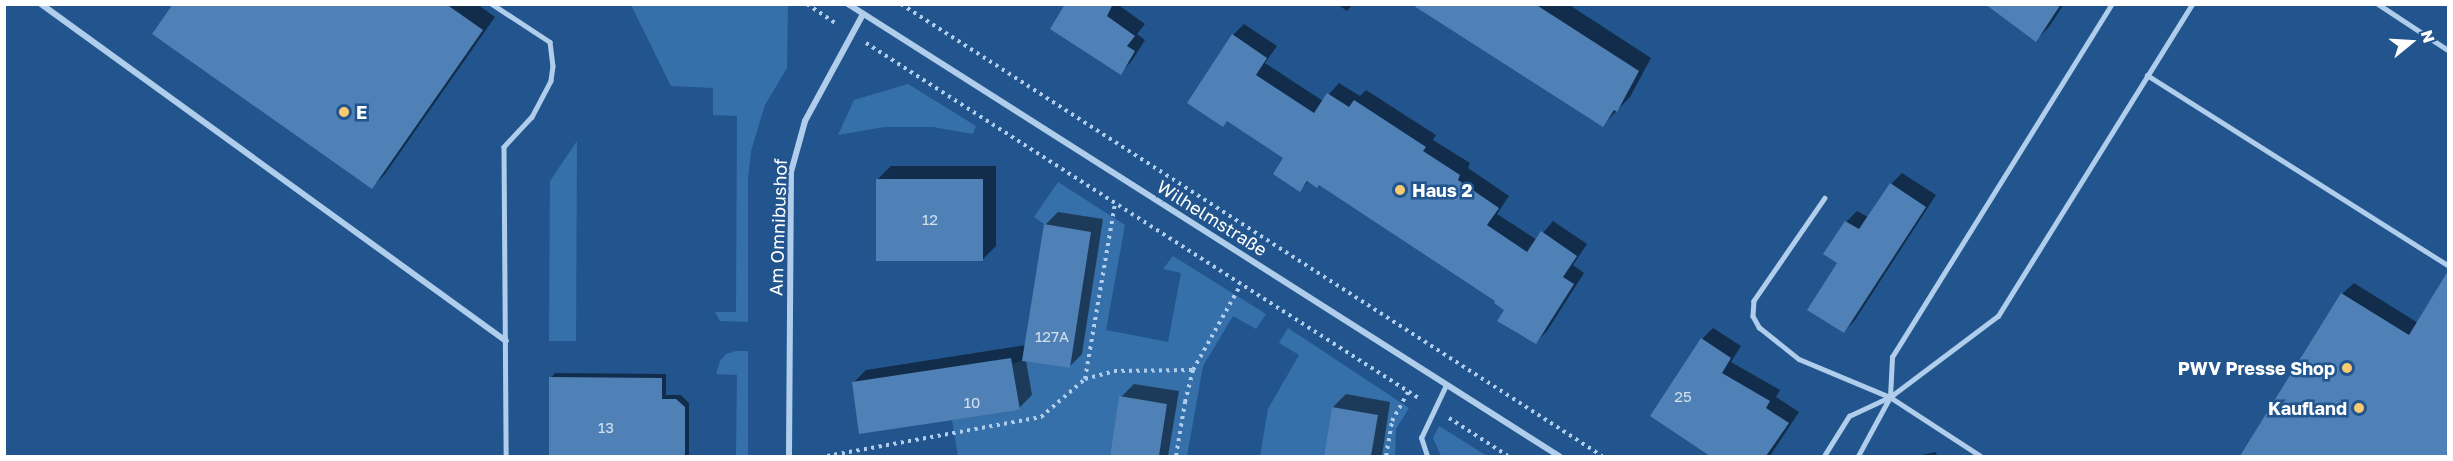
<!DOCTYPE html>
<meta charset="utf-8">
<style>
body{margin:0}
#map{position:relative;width:2453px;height:461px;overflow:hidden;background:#22558d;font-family:"Golos Text",sans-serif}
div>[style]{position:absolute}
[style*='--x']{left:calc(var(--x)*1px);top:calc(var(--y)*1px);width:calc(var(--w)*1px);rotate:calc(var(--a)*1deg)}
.green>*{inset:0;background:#3670aa}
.shadow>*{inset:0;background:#0007}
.building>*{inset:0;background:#4f81b6}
.path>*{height:4px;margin-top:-2px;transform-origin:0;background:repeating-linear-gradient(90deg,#b0ceeb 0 3px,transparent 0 7.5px)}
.lane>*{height:4.5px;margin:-2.25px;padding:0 2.25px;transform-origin:2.25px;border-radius:2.25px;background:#b0ceeb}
.street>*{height:6px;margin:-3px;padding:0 3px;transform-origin:3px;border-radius:3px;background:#b0ceeb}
.dots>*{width:16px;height:16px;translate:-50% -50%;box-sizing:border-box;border:3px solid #22558d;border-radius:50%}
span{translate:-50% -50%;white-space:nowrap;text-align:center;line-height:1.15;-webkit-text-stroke:5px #22558d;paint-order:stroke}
.number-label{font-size:15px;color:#d3e0ed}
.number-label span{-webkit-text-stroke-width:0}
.poi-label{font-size:18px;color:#fff;font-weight:700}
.left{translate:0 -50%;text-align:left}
.right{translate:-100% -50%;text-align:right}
.street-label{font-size:18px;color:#fff}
.frame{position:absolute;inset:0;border:6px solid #fff;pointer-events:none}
.north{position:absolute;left:2381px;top:12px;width:60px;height:60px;-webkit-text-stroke:4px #22558d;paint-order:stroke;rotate:72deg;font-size:16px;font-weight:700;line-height:24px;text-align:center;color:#fff}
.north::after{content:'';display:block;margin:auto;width:21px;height:27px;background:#fff;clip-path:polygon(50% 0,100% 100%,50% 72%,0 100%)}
</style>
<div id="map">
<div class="green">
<i style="clip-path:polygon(631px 5px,788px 5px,787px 68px,765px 105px,751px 151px,748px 179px,748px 322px,720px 321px,715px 312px,736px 312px,737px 116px,713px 115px,713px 88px,671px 86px)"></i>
<i style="clip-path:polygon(908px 84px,976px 126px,973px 134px,933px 127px,884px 127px,838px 135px,854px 100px)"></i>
<i style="clip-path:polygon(577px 141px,576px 341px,549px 341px,550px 181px)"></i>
<i style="clip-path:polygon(1058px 182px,1125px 225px,1106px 330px,1168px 342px,1181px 273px,1163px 269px,1173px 256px,1266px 314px,1256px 329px,1233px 316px,1203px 366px,1187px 456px,1159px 456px,1167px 404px,1119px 397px,1110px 456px,958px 456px,952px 420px,1020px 410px,1012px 364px,1022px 361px,1070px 368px,1091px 232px,1044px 224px,1034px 217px)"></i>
<i style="clip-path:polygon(1288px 328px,1409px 408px,1396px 429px,1395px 456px,1371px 456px,1378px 415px,1332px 407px,1324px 456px,1260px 456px,1268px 409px,1299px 355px,1279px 343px)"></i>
<i style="clip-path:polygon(736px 351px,748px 351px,748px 456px,736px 456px,737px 375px,716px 374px,720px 361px,726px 354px)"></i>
<i style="clip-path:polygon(1439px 426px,1487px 456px,1441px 456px,1433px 438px)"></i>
</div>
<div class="shadow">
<i style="clip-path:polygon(175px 4px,477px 4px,495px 17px,385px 174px,372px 187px)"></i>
<i style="clip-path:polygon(1067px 4px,1117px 4px,1145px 24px,1137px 34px,1145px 40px,1131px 62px,1120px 73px)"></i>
<i style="clip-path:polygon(1337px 4px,1353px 4px,1347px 11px)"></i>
<i style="clip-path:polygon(1442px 4px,1568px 4px,1651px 58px,1630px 97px,1603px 125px)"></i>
<i style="clip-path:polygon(1987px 4px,2064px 4px,2049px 27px,2036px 40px)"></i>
<i style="clip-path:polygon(1244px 24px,1277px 46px,1265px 63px,1323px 101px,1339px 83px,1360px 96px,1366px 90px,1436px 135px,1433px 140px,1470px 163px,1468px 168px,1509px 196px,1497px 214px,1537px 240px,1553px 221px,1587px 244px,1573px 265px,1584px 273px,1547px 331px,1536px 342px,1497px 300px,1320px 184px,1309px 181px,1300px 190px,1233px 35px)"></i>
<i style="clip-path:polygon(891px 166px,996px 166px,996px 246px,983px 259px,878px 179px)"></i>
<i style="clip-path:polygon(1902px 173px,1936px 195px,1855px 320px,1844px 332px,1839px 263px,1846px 222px,1857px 211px,1868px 217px,1891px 184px)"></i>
<i style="clip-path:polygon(1058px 212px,1103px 219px,1082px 354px,1069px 367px,1026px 360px,1032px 395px,1019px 408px,853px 383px,866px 370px,1026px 345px,1045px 225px)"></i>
<i style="clip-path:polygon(2448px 277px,2448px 456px,2242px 456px,2342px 294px,2354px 283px,2418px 323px)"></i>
<i style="clip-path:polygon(1713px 328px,1741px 346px,1731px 362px,1780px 390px,1776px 397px,1799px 412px,1770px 456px,1714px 456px,1652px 416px,1702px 339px)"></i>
<i style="clip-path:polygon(555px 373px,666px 374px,666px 395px,681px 395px,689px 403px,689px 456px,551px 456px,551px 378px)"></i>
<i style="clip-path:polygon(1134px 384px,1179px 391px,1168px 456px,1111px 456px,1121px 397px)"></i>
<i style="clip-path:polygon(1346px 394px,1390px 402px,1382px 456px,1325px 456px,1333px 407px)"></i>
<i style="clip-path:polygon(1936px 452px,1937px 456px,1917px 456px)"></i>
</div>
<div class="building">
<i style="clip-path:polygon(173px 4px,446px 4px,483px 30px,372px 189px,152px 34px)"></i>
<i style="clip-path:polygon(1065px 4px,1113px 4px,1107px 16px,1135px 36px,1127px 46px,1135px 51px,1121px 75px,1050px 29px)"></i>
<i style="clip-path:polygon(1411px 4px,1535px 4px,1639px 71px,1617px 112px,1614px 110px,1603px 127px)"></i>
<i style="clip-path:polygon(1985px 4px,2061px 4px,2036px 42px)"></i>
<i style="clip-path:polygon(1232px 34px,1267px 58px,1256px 75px,1314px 113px,1327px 93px,1349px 107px,1354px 100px,1426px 147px,1423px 151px,1460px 175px,1458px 180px,1499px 208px,1487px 225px,1527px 252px,1541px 231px,1577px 256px,1563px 277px,1574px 284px,1536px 344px,1497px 321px,1504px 310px,1494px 303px,1495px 301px,1319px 185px,1317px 188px,1307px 181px,1300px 192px,1273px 174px,1283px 158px,1227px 121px,1223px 127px,1187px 103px)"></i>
<i style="clip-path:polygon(876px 179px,983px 179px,983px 261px,876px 261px)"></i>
<i style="clip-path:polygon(1890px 183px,1926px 207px,1844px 333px,1807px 310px,1837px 263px,1823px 254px,1845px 221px,1859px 229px)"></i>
<i style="clip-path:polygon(1044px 224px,1091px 232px,1070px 368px,1022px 361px)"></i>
<i style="clip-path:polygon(2448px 271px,2448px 456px,2240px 456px,2341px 293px,2409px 335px)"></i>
<i style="clip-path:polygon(1701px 338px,1731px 358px,1722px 373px,1770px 401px,1766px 408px,1789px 423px,1766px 456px,1710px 456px,1650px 416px)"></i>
<i style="clip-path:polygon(1011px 358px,1020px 410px,859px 434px,852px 382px)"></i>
<i style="clip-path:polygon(549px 377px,662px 378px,662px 399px,676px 399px,685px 407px,685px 456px,549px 456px)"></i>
<i style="clip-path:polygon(1119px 396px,1167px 404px,1159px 456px,1110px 456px)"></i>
<i style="clip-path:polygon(1332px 407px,1378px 415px,1371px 456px,1324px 456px)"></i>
</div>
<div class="path">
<i style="--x:807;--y:4;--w:36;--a:34"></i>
<i style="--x:901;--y:4;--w:834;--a:32.81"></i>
<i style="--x:866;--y:43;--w:659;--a:32.72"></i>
<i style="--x:1085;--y:379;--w:30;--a:-15"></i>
<i style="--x:1114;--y:371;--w:79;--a:-0.7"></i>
<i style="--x:1449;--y:418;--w:70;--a:32.8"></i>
<i style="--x:827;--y:456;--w:218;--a:-10.3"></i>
<i style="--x:1041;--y:417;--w:58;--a:-40.8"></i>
<i style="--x:1085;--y:379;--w:179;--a:-80.3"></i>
<i style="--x:1176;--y:456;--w:55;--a:-80.5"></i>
<i style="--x:1185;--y:402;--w:33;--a:-76"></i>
<i style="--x:1193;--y:370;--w:98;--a:-60.8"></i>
<i style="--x:1386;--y:456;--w:36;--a:-80"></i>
<i style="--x:1392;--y:421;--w:33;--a:-61"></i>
</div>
<div class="lane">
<i style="--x:492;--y:4;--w:69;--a:33.2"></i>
<i style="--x:550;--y:42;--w:24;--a:83"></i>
<i style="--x:553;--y:66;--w:15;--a:98"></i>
<i style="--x:551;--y:81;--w:41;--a:117.8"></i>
<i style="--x:532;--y:117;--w:41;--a:133"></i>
<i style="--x:504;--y:147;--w:309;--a:89.6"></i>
<i style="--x:2378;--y:4;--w:84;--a:33.3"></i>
<i style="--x:2147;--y:75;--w:356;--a:32.3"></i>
<i style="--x:1825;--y:198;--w:125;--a:124.6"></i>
<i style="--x:1754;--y:301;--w:15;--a:94"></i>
<i style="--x:1753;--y:316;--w:13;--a:61"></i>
<i style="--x:1759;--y:327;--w:51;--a:38.7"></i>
<i style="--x:1799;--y:359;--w:99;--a:22.7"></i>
<i style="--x:1890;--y:397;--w:108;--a:33"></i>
<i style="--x:1427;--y:456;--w:19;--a:-108"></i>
<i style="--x:1421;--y:438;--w:59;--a:-64.7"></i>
<i style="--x:1824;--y:456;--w:47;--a:-58"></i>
<i style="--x:1849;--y:416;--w:45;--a:-24.9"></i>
<i style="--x:1890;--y:397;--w:135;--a:-36.9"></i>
<i style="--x:1998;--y:316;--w:367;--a:-58.1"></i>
<i style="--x:1858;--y:456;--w:67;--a:-61.5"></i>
<i style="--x:1890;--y:397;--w:40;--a:-87.1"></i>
<i style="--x:1892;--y:357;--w:416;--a:-58.1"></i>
</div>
<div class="street">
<i style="--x:41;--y:4;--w:574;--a:35.93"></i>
<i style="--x:848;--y:4;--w:843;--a:32.45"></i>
<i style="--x:789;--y:456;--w:284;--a:-89.6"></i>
<i style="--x:791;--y:172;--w:53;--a:-74.6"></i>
<i style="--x:805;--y:121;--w:122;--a:-61.5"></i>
</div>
<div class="dots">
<i style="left:344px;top:112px;background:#f8cb72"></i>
<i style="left:1400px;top:190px;background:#f8cb72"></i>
<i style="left:2347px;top:368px;background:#f8cb72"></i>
<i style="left:2359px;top:408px;background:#f8cb72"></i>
</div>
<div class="number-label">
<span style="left:930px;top:220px">12</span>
<span style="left:1052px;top:337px">127A</span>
<span style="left:1683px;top:397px">25</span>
<span style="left:972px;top:403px">10</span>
<span style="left:606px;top:428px">13</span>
</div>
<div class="poi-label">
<span class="left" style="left:356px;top:112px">E</span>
<span class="left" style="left:1412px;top:190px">Haus 2</span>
<span class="right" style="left:2335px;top:368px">PWV Presse Shop</span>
<span class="right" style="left:2347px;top:408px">Kaufland</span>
</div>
<div class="street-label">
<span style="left:1212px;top:218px;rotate:32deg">Wilhelmstraße</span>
<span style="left:778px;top:227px;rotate:-88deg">Am Omnibushof</span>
</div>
<div class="frame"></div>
<div class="north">N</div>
</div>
